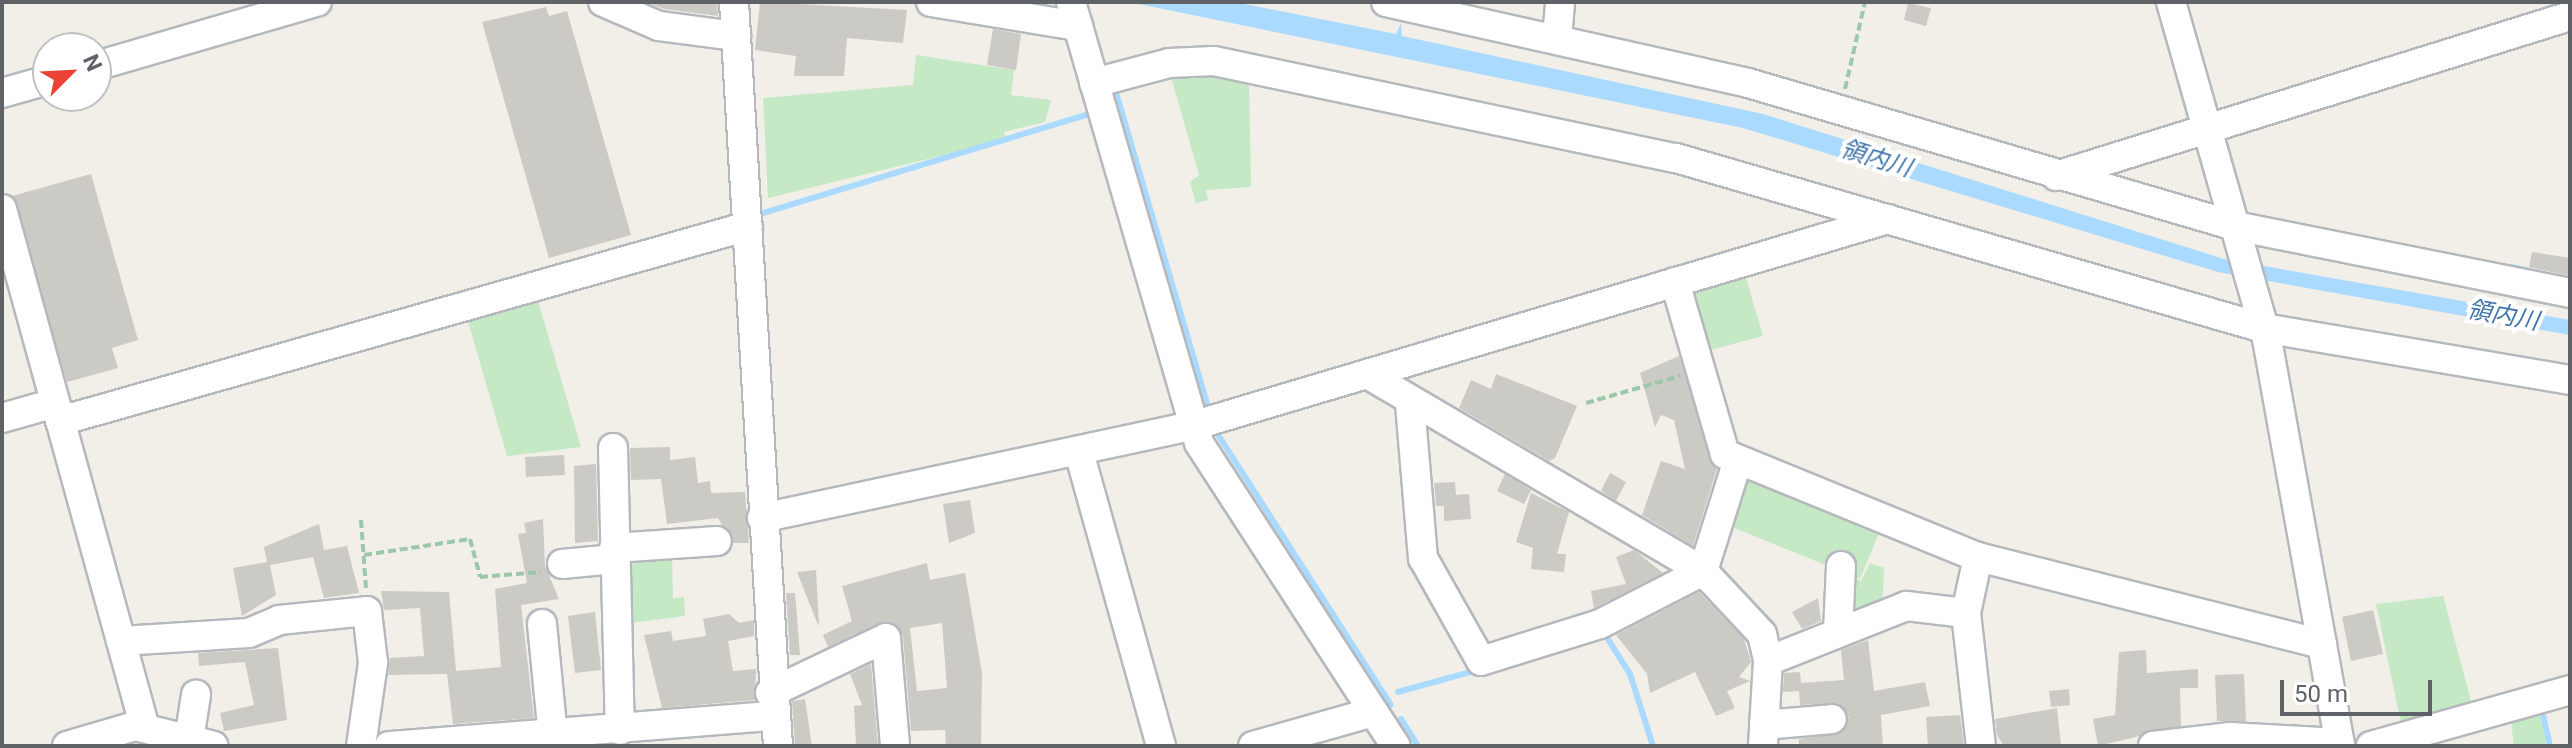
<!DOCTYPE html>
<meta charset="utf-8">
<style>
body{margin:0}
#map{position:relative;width:2572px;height:748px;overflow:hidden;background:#f1efe8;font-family:Roboto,"Noto Sans JP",sans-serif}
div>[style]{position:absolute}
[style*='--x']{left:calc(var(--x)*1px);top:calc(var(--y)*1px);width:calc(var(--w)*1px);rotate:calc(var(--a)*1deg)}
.green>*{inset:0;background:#c5e8c5}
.water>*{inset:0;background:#aadaff}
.stream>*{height:6px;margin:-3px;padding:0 3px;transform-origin:3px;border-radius:3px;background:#aadaff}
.building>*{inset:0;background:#cccac5}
.path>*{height:4px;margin-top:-2px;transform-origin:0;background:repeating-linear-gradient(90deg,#9cc7a9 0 8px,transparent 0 12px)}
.roads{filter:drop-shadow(2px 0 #b5b8bc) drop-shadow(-2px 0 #b5b8bc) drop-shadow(0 2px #b5b8bc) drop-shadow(0 -2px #b5b8bc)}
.minor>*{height:28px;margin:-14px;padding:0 14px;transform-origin:14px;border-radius:14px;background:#fff}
span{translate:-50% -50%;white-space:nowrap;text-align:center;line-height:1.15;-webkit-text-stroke:8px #fff;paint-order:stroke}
.water-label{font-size:24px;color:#4174aa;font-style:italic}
.frame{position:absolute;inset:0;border:4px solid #5f6368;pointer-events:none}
.north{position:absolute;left:32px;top:32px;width:80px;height:80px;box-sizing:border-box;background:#fff;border:2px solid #bfc1c3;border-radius:50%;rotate:66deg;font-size:22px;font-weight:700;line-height:32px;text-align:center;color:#5f6368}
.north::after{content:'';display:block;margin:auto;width:28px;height:36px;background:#ea4335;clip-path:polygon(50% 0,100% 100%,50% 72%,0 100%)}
.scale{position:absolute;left:2280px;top:680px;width:152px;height:36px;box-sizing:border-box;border:4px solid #5f6368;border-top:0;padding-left:10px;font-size:24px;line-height:28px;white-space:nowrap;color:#5f6368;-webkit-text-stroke:6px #fff;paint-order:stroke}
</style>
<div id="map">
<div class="green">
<i style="clip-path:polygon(916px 55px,1014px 70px,1011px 95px,1051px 100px,1045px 122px,1004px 132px,1006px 140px,768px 198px,763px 98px,913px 85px)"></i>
<i style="clip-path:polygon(1169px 70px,1249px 78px,1251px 187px,1206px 190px,1208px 200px,1196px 203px,1190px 182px,1199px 175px)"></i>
<i style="clip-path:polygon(1744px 271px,1763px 336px,1710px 350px,1692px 286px)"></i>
<i style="clip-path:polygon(535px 291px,581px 447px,507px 456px,465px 311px)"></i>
<i style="clip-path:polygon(1739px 472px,1882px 526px,1860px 579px,1722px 523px)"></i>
<i style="clip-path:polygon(622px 551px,672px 556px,673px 598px,684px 597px,685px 616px,623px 624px)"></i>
<i style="clip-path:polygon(1870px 563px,1884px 568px,1882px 610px,1853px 621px,1845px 575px,1861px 581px)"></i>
<i style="clip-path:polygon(2443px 596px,2473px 708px,2402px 728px,2376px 604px)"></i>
<i style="clip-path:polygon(2539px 712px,2547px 746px,2514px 746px,2511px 721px)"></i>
</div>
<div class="water">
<i style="clip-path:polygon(1129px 2px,1234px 2px,1396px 34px,1401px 23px,1402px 36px,1763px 114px,2224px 259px,2570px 320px,2570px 335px,2218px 272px,1743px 128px)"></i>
</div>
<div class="stream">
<i style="--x:1115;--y:89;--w:338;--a:73.7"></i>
<i style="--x:760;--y:214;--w:348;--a:-16.9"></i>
<i style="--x:2511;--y:267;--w:29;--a:12"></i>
<i style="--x:1215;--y:430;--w:326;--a:57.4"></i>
<i style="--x:1604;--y:633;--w:49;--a:57.6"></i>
<i style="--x:1630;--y:674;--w:76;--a:72.3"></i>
<i style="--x:1398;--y:692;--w:83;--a:-15.4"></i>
<i style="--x:2542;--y:711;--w:36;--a:77"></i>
<i style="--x:1401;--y:719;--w:32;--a:58"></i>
<i style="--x:619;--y:745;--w:1;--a:90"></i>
</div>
<div class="building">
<i style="clip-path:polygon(646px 2px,717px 2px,718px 16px,664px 9px)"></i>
<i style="clip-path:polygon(760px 2px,907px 10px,903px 43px,847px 38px,844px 76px,794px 76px,796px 56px,755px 50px)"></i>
<i style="clip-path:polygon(1908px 3px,1931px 8px,1926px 26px,1904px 20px)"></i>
<i style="clip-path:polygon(546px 7px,549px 16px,567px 11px,631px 235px,549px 258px,482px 22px)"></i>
<i style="clip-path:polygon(993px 29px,1021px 34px,1016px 70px,987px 65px)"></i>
<i style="clip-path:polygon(91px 174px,138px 340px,112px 348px,118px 368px,67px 382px,12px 196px)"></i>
<i style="clip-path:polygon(2532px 252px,2570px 258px,2570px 276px,2529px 267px)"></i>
<i style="clip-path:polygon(1679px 356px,1717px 469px,1693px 546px,1642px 515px,1661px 461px,1685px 469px,1674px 420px,1661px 415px,1655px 427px,1640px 373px)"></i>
<i style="clip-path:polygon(1496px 374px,1577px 406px,1555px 458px,1549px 461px,1459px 408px,1471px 380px,1491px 389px)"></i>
<i style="clip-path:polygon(670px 447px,670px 460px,695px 457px,698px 483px,710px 481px,711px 493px,745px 492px,749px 543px,733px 543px,718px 518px,667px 524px,661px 479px,631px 480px,630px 448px)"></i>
<i style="clip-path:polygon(564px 455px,565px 475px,526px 477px,525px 457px)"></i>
<i style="clip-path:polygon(596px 464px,598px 541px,575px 543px,574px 466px)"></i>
<i style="clip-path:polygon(1610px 473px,1626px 482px,1616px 501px,1601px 491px)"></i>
<i style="clip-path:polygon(1505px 474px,1531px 490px,1524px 504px,1497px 491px)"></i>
<i style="clip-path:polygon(1455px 482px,1456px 495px,1469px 494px,1471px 519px,1444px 521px,1444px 506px,1436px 506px,1434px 483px)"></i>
<i style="clip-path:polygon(1531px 493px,1569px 512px,1557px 554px,1566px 554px,1564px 572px,1531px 569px,1533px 548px,1516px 542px)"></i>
<i style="clip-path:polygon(970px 500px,975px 533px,949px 543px,943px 504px)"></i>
<i style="clip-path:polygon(543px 519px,545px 566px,559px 599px,521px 605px,534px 718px,453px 724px,447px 674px,388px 675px,390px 658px,424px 656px,420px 608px,384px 610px,381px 591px,449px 592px,456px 671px,501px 667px,495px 589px,527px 583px,518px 534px,526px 533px,524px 523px)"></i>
<i style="clip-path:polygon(319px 524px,324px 550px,347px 546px,359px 593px,324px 598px,313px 557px,270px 565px,276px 595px,242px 616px,233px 568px,267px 562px,264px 547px)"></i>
<i style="clip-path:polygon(1634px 550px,1663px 573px,1594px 608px,1591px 591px,1626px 584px,1616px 557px)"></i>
<i style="clip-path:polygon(evenodd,927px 563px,930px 580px,965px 573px,982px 673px,981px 746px,946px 746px,945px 730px,911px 731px,903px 637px,895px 624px,879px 623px,828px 647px,823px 635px,852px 621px,842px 586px,927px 563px,942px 623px,947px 688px,917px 691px,910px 628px,942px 623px)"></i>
<i style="clip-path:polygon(816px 570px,819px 625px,818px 625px,797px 572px)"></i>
<i style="clip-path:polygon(1699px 592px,1744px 639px,1751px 662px,1739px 677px,1750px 681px,1727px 691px,1735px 708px,1716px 716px,1695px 672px,1650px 693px,1647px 674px,1616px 635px)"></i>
<i style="clip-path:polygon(786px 593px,795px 593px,800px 655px,790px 655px)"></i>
<i style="clip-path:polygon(1818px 598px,1821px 621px,1802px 629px,1792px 612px)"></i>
<i style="clip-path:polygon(2373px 610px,2383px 654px,2351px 661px,2342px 617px)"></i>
<i style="clip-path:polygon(595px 612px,601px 670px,575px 673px,568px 616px)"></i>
<i style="clip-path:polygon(729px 614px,739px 623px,754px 620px,754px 636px,728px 641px,733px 671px,756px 669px,755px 700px,662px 708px,644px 635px,671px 631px,673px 641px,706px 636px,703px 619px)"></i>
<i style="clip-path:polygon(1868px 640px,1874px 691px,1925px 682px,1930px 706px,1881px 715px,1883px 746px,1799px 746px,1799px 739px,1841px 733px,1849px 717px,1838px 703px,1800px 705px,1799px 691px,1783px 692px,1784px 673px,1800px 672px,1801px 683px,1844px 680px,1841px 650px)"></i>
<i style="clip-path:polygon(278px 648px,287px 720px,224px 731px,220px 713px,254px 705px,245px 662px,199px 666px,198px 653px)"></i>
<i style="clip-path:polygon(2146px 650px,2147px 673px,2198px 669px,2198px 688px,2180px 688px,2181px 726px,2098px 746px,2093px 719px,2115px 715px,2119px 652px)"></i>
<i style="clip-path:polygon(871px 664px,878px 746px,856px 746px,854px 706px,862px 705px,850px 674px)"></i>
<i style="clip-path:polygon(2244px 674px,2246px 721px,2217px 721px,2215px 675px)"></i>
<i style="clip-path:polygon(2069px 689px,2070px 705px,2051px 707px,2049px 691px)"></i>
<i style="clip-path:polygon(805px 699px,812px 746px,795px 746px,792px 701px)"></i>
<i style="clip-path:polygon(2057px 708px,2061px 746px,2004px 746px,1997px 735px,1995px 719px)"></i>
<i style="clip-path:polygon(1960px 715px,1964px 746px,1928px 746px,1926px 717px)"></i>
</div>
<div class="path">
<i style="--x:1845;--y:89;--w:89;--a:-77.1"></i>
<i style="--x:1586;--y:403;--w:98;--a:-16"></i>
<i style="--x:361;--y:520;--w:68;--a:85.8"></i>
<i style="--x:364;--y:555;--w:107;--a:-8.6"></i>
<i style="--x:470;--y:539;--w:39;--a:75"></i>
<i style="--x:480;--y:577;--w:61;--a:-4.7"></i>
</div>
<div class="roads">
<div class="minor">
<i style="--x:603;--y:2;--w:61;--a:23.2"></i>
<i style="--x:659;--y:26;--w:78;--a:7.4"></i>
<i style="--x:734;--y:2;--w:745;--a:86.62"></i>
<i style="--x:931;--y:2;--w:149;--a:9.3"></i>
<i style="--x:1071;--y:2;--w:459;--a:73.8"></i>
<i style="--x:1199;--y:443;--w:361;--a:57"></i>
<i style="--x:1386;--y:2;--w:371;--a:12.6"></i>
<i style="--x:1748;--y:83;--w:508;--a:16.36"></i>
<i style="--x:2235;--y:226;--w:342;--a:11.3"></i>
<i style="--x:2171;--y:2;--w:350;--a:74.1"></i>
<i style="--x:2267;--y:339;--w:413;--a:79.8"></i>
<i style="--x:1557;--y:38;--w:36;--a:-85"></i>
<i style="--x:96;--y:66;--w:230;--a:-16.2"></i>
<i style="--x:1094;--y:83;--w:78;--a:-14.9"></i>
<i style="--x:1169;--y:63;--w:45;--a:-2.5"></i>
<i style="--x:1214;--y:61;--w:472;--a:11.9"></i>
<i style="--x:1676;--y:158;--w:611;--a:16.15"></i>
<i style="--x:2263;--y:328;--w:311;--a:9.6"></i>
<i style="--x:2;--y:93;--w:48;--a:-15.8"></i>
<i style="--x:2056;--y:176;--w:538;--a:-17.29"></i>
<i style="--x:2;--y:209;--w:538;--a:74.6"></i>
<i style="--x:1675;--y:282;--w:179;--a:73.8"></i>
<i style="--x:1725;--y:454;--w:273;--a:22.2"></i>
<i style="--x:1978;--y:557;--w:355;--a:14.2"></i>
<i style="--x:1367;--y:374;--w:389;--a:30.4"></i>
<i style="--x:1703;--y:571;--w:86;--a:46.9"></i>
<i style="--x:1762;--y:634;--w:28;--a:77"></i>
<i style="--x:1768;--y:661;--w:85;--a:93.4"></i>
<i style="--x:1410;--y:404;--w:155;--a:85.2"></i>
<i style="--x:1423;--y:558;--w:118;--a:60.6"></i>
<i style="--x:1481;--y:661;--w:125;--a:-17.3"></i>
<i style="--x:1600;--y:624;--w:116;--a:-27.2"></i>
<i style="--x:1703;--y:571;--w:116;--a:-72.5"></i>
<i style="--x:2;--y:418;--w:55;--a:-15.8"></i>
<i style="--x:60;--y:421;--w:715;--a:-15.82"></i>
<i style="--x:613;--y:448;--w:282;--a:88.6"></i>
<i style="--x:1079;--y:452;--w:305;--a:74.4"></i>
<i style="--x:762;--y:518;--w:440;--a:-12.1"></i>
<i style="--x:1192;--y:426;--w:726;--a:-16.56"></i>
<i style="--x:614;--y:548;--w:103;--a:-3.9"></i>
<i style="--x:1978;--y:557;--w:57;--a:102.1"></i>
<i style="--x:1966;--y:613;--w:134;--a:83.6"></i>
<i style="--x:562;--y:564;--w:53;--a:-5.4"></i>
<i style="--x:542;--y:624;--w:113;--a:84.4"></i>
<i style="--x:1838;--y:632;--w:66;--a:-87.4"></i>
<i style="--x:121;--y:641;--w:128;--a:-3.6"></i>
<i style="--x:249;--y:633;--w:33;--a:-23"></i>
<i style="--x:279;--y:620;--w:88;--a:-5.8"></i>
<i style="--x:367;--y:611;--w:52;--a:83.4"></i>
<i style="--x:373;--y:663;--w:84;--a:98.2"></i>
<i style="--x:1768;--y:661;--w:149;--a:-21.7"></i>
<i style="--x:1906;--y:606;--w:60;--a:6.7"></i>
<i style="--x:770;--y:693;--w:128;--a:-25.4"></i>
<i style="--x:886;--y:638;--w:108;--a:85.2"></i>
<i style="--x:1764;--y:725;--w:68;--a:-5"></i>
<i style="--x:189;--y:740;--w:46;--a:-81.2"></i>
<i style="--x:67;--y:746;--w:71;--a:-16.4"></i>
<i style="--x:135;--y:726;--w:81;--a:14.2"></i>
<i style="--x:389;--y:746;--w:384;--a:-4.5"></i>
<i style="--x:1253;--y:746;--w:125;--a:-15.8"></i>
<i style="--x:2153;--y:746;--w:78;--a:-6.7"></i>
<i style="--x:2230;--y:737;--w:109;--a:3.2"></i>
<i style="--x:2371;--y:746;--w:207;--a:-15.7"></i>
</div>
</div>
<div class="water-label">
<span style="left:1876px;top:159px;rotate:17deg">領内川</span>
<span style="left:2503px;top:316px;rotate:10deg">領内川</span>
</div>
<div class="frame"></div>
<div class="north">N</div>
<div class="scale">50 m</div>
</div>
